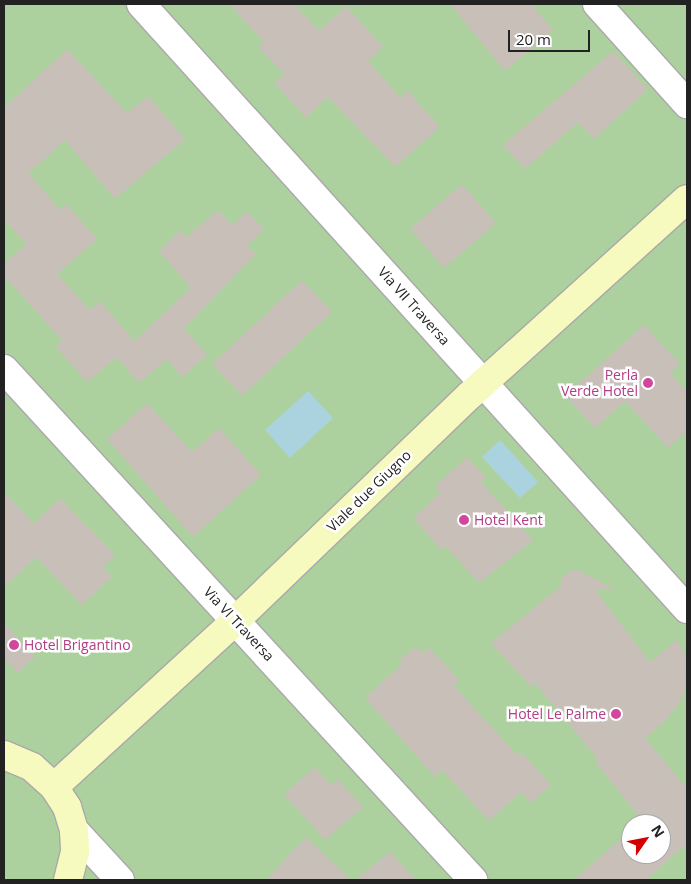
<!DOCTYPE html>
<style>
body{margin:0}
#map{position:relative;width:691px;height:884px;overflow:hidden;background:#f2efe9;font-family:"Open Sans",sans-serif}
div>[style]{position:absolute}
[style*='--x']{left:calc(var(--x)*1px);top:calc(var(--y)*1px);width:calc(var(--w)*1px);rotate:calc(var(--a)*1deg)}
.forest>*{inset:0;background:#add19e}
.water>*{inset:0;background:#aad3df}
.building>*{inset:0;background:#c7bfb8}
.roads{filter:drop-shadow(1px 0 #a9a9a9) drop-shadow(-1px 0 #a9a9a9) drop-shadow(0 1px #a9a9a9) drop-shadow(0 -1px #a9a9a9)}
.street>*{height:28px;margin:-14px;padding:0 14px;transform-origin:14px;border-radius:14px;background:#fff}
.secondary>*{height:28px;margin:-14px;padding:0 14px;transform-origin:14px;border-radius:14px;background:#f7fabf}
.dots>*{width:14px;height:14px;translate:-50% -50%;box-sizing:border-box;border:2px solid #fff;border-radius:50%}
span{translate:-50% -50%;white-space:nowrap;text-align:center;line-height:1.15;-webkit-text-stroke:5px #fff;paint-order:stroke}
.street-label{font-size:14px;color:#222}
.hotel-label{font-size:14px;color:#b23c85}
.right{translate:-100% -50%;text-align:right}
.left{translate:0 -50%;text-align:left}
.frame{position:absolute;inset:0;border:5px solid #222;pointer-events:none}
.north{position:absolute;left:621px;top:814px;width:50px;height:50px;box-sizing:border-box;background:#fff;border:1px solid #a7a7a7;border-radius:50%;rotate:57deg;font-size:14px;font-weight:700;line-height:20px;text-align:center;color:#222}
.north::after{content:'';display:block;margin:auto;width:18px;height:22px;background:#d40000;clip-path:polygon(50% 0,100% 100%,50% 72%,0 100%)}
.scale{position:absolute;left:508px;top:30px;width:82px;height:22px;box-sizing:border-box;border:2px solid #222;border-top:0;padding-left:6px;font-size:15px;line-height:18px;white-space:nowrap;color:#222;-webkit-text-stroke:4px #fff;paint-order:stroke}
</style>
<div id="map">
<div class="forest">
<i style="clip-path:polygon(evenodd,4px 4px,687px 4px,687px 880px,4px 880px,4px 4px,631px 824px,661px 824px,661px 854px,631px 854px,631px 824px)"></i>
</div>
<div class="water">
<i style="clip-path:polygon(308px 391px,333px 418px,290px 458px,265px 430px)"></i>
<i style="clip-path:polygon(500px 440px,538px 482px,520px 498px,482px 457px)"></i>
</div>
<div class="building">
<i style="clip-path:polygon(229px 4px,294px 4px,319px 31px,346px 6px,383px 47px,368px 61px,400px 97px,407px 90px,440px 127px,395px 167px,328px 97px,306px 118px,274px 83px,284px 74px,258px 47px,264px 42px)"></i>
<i style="clip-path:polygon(450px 4px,531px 4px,553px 30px,505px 71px)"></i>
<i style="clip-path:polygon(67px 49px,127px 113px,148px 96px,185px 139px,115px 199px,65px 140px,29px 173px,60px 210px,66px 204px,97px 239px,57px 274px,90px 310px,100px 301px,134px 341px,191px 288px,159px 251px,180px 230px,186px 237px,218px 210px,232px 225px,247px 211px,264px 229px,247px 246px,256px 254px,184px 328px,207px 355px,182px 377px,167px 359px,139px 383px,117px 357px,87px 382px,55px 346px,62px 340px,4px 276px,4px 264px,26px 244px,4px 219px,4px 108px)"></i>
<i style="clip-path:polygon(613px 51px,648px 89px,594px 139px,578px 122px,525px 169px,503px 145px)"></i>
<i style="clip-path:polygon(462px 184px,496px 223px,444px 268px,410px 229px)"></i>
<i style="clip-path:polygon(302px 280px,332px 312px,242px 396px,212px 364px)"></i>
<i style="clip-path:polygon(644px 325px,680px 364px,670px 373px,687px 392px,687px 431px,668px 448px,625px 401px,595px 428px,565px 396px)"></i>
<i style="clip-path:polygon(147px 403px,192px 452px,219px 428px,261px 475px,193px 537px,107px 439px)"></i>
<i style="clip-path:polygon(467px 457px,486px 478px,481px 482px,533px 540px,479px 583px,446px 546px,441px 550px,413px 518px,440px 493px,435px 486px)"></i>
<i style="clip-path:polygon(4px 492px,34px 524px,60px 498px,115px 555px,103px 567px,112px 576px,82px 605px,36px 557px,4px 588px)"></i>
<i style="clip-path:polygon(575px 569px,617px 590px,595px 590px,650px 662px,677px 640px,687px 659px,684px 696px,667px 719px,645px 738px,687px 789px,687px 843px,646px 880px,574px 880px,631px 830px,631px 854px,661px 854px,661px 824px,637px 824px,642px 820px,595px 762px,598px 759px,534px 682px,532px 688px,491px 643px,561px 586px,562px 577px)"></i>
<i style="clip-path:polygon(4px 623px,35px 656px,18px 673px,4px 658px)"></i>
<i style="clip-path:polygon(416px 646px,422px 653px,429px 647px,460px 681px,454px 686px,517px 755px,521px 752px,551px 785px,531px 803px,521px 792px,489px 821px,442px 770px,435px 777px,365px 698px,402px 664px,399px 661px)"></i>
<i style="clip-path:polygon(315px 767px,331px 785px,338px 779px,363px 807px,325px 840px,284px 794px)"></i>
<i style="clip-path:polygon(306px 837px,351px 880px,266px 880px)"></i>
<i style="clip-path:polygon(390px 852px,416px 880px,355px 880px)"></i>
</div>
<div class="roads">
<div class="street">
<i style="--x:141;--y:4;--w:815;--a:47.93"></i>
<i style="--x:597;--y:4;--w:135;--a:48"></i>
<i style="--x:4;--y:369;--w:694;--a:47.45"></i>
<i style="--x:74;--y:830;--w:68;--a:47.4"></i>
</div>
<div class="secondary">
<i style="--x:4;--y:755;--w:30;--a:23"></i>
<i style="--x:32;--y:767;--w:30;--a:42"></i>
<i style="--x:54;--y:787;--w:24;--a:57"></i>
<i style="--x:67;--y:807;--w:24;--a:73"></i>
<i style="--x:74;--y:830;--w:22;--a:87"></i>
<i style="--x:75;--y:852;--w:29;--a:104"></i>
<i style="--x:54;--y:787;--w:247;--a:-42.5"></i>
<i style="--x:236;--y:620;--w:325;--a:-43.9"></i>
<i style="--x:470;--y:395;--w:292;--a:-42.1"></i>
</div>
</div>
<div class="dots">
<i style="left:648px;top:383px;background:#d1479c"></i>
<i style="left:464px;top:520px;background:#d1479c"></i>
<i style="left:14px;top:645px;background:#d1479c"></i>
<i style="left:616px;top:714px;background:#d1479c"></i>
</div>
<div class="street-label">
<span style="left:414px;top:306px;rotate:48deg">Via VII Traversa</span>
<span style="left:369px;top:491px;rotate:-44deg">Viale due Giugno</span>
<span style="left:239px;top:624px;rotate:47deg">Via VI Traversa</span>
</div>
<div class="hotel-label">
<span class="right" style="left:638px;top:383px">Perla<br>Verde Hotel</span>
<span class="left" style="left:474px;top:520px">Hotel Kent</span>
<span class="left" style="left:24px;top:645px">Hotel Brigantino</span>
<span class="right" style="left:606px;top:714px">Hotel Le Palme</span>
</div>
<div class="frame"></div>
<div class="north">N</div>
<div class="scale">20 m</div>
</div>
